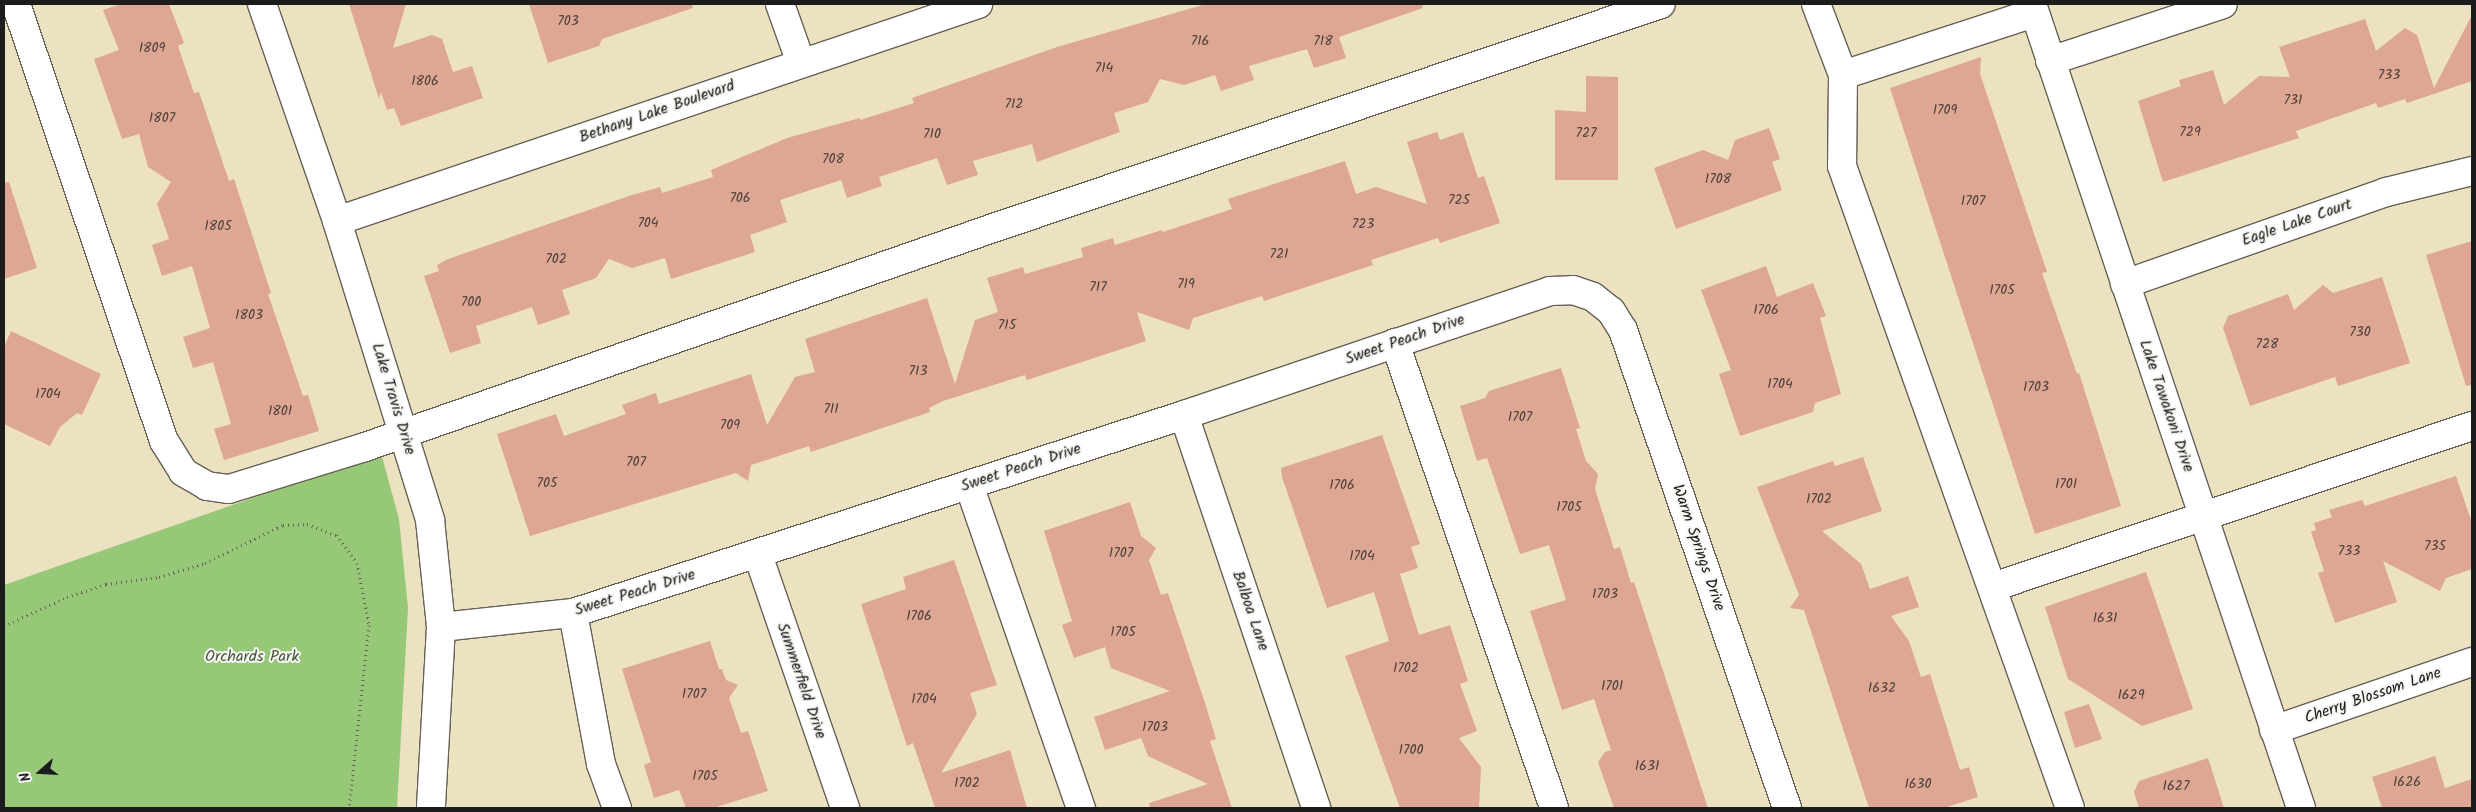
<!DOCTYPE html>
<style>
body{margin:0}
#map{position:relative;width:2476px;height:812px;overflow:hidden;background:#ece1c0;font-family:Kalam,sans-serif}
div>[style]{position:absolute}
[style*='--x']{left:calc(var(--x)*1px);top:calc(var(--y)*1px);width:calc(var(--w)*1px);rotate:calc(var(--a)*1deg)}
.green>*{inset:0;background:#96c878}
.building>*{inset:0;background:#dda793}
.path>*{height:3px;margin-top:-1.5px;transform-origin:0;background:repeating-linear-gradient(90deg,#656155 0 1px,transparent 0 5px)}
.roads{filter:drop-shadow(1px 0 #656155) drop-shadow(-1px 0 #656155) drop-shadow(0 1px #656155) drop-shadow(0 -1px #656155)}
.minor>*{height:28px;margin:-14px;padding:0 14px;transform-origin:14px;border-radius:14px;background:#fff}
span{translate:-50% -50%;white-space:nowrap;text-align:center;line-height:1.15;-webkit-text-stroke:4px #f6f6f2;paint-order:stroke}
.number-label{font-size:14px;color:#4c3f3a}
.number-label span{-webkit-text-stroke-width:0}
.street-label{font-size:16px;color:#1c1c1c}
.park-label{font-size:16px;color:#47583c}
.frame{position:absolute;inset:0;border:5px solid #1c1c1c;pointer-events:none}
.north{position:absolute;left:15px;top:747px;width:50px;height:50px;-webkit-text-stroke:4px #f6f6f2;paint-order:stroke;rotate:251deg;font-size:14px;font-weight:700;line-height:20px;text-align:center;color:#1c1c1c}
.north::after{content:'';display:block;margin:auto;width:18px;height:22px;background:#1c1c1c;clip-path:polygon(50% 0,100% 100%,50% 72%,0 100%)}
</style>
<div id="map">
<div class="green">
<i style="clip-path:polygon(381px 453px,399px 519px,408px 608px,397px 808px,4px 808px,4px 585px)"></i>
</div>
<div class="building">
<i style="clip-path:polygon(121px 4px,169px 4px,184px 43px,178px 46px,194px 93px,199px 92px,229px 181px,234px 179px,271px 293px,268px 294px,303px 396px,308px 395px,319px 431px,224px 460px,214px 429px,231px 424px,213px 362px,193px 368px,183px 337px,210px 328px,192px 266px,162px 276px,152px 245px,169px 239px,157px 204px,171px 182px,148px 167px,139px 134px,122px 139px,94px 59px,119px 50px,103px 10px)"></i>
<i style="clip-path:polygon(349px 4px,406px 4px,393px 48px,432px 35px,442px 39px,453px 72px,472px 66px,483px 98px,401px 126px,394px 108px,387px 110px,381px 92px,379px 99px)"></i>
<i style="clip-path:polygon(529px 4px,692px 4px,693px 8px,602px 39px,599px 46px,548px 63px)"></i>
<i style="clip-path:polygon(1206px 4px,1422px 4px,1423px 8px,1339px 37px,1346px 58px,1314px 68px,1307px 49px,1249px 66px,1254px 80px,1221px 91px,1215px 75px,1184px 85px,1160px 79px,1148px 102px,1114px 113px,1120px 132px,1037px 162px,1032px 144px,973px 161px,978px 175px,947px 185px,937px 158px,879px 177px,882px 186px,847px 198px,841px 180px,780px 200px,787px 222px,750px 235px,755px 252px,671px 279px,665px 258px,632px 268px,609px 259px,596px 278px,562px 290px,570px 314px,538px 325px,532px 307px,476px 326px,481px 343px,450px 353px,424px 276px,439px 271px,437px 265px,448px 259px,629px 196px,660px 187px,662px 193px,713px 177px,711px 170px,787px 138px,860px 118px,860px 120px,914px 103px,912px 98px,1057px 47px)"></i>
<i style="clip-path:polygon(2472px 15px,2472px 81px,2407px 103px,2405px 99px,2378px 108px,2376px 103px,2296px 131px,2299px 138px,2163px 182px,2138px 101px,2181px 86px,2179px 80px,2213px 70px,2224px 105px,2259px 76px,2290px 77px,2279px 47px,2365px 19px,2376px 51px,2405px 28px,2417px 35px,2434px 88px)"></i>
<i style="clip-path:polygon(1981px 57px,1980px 74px,2047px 272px,2042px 273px,2077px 374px,2079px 373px,2121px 506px,2035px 534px,1890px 88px)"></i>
<i style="clip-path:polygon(1586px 76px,1618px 77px,1618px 180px,1555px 180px,1555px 110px,1586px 112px)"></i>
<i style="clip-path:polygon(1769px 128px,1780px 159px,1772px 162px,1782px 190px,1676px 229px,1654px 168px,1703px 150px,1728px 160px,1735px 140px)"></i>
<i style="clip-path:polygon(1437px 132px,1440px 140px,1463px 132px,1478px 178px,1484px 176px,1500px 223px,1440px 243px,1438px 238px,1371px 260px,1373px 265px,1264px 301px,1262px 296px,1193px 318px,1189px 330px,1137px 312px,1146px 341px,1027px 380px,1025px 375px,943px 401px,929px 408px,930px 412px,811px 452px,809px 446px,751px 465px,748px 481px,736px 473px,530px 536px,497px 434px,556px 414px,564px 436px,626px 414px,622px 405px,656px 393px,659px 404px,751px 374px,767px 425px,795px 377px,815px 372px,805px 339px,927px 298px,955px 384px,975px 320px,998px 312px,987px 278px,1023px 267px,1025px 274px,1083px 257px,1081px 248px,1113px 238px,1115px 245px,1162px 230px,1163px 232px,1232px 209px,1228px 199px,1345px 161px,1356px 194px,1376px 187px,1427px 204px,1407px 142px)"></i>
<i style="clip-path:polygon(9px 182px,37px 268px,4px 279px,4px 183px)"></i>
<i style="clip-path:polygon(2472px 241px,2472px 385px,2466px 386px,2426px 255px)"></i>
<i style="clip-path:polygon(1766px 266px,1777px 297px,1813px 283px,1826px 316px,1820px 318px,1841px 394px,1815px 403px,1813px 412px,1740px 436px,1719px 374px,1731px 370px,1701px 290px)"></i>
<i style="clip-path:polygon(2382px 277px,2410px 363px,2338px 386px,2335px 377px,2250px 406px,2223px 328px,2228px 316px,2288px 294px,2294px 310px,2323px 285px,2333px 293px)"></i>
<i style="clip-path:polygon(11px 331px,101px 374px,82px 415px,77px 413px,60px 427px,50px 446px,4px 424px,4px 347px)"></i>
<i style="clip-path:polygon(1561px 368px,1580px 428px,1576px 429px,1586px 461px,1598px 474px,1595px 489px,1614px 549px,1620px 547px,1631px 583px,1634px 582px,1708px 808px,1614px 808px,1598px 762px,1605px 752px,1611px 750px,1594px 699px,1562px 710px,1530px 611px,1566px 600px,1549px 545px,1520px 554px,1487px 458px,1477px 461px,1460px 406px,1485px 398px,1489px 391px)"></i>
<i style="clip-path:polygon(1382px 435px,1420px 544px,1411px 547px,1418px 568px,1400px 574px,1419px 635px,1450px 625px,1468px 681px,1460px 684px,1477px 731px,1459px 738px,1481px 767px,1479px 808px,1400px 808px,1345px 656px,1389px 641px,1374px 592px,1327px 608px,1282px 477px,1281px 468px)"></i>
<i style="clip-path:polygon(1863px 457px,1882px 511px,1822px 531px,1861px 564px,1870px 589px,1908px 576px,1919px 607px,1891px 616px,1909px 641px,1921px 677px,1930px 674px,1960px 770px,1969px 767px,1978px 797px,1944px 808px,1869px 808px,1804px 610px,1790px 608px,1799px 595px,1757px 487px,1833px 461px,1835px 466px)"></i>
<i style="clip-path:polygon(2456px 476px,2472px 523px,2472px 569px,2446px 578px,2440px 591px,2383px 561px,2397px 602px,2335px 623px,2318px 573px,2324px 571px,2311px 532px,2316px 530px,2314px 523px,2332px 517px,2329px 510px,2362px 500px,2365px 506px)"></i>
<i style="clip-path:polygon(1130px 502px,1141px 536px,1156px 548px,1149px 560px,1161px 595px,1168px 593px,1206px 706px,1216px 739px,1210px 741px,1232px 808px,1150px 808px,1149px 803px,1208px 784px,1148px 756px,1141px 738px,1105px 750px,1094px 717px,1170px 691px,1111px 668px,1105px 647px,1074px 658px,1062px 625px,1072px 621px,1044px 531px)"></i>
<i style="clip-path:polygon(954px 560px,997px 685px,970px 693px,977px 714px,941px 773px,1010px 750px,1027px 808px,935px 808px,913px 743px,907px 746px,861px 604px,906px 589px,903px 577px)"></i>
<i style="clip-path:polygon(2146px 572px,2193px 709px,2142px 726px,2068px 679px,2045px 607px)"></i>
<i style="clip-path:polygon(710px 641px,719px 669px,722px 669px,726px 680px,738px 685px,729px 698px,741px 733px,748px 731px,768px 791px,713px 808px,686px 808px,679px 790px,654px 798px,644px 765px,651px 762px,622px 669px)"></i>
<i style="clip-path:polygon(2089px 704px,2102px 739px,2075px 748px,2064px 712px)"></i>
<i style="clip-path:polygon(2435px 756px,2445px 788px,2472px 779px,2472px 808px,2382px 808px,2372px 777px)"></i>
<i style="clip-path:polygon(2208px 758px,2224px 808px,2139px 808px,2134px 792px,2139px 781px)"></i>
</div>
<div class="path">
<i style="--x:4;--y:626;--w:69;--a:-24.7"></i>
<i style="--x:67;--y:597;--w:41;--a:-18.4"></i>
<i style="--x:106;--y:584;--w:53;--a:-7.5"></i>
<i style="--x:159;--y:577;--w:48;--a:-16.9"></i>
<i style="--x:205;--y:563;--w:87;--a:-26"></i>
<i style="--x:283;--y:525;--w:24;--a:-2"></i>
<i style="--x:307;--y:524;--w:31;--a:21"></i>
<i style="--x:336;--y:535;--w:35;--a:53"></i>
<i style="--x:357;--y:563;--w:63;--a:79"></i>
<i style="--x:369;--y:625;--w:184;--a:96.2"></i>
</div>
<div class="roads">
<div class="minor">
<i style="--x:16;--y:4;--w:461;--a:71.3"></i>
<i style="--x:164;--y:441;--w:36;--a:58"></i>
<i style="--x:183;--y:472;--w:28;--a:30"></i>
<i style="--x:207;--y:486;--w:22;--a:8"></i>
<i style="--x:229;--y:489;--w:142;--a:-17.2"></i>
<i style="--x:365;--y:447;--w:668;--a:-19.22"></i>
<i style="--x:996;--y:227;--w:701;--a:-18.54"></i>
<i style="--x:262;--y:4;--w:230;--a:70.9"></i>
<i style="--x:337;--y:221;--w:313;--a:72.7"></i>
<i style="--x:430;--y:520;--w:108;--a:84.1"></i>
<i style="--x:441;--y:627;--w:181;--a:93.2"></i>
<i style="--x:780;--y:4;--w:63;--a:70.4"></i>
<i style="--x:1816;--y:4;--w:76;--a:69.2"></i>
<i style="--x:1843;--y:75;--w:91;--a:90.6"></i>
<i style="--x:1842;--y:166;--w:681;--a:70.45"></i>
<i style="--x:2032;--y:4;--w:848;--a:71.5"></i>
<i style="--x:2050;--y:61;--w:182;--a:-18.2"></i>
<i style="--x:1843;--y:75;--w:201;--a:-18"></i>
<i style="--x:337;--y:221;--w:677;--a:-18.7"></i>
<i style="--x:2125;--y:284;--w:277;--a:-19.4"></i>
<i style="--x:2386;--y:192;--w:89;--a:-13.7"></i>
<i style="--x:1395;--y:343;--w:491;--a:71.1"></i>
<i style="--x:1184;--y:415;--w:415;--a:71.4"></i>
<i style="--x:969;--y:485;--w:342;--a:70.9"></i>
<i style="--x:758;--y:555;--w:268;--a:71"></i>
<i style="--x:1993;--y:587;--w:505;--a:-18.58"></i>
<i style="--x:573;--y:613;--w:154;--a:79.5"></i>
<i style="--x:601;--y:764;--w:47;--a:70"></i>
<i style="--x:441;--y:627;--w:133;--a:-6.1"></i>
<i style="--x:573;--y:613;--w:642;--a:-17.96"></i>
<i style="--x:1184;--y:415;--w:386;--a:-18.7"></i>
<i style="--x:1550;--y:291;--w:23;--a:-2"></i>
<i style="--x:1573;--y:290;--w:21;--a:19"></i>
<i style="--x:1593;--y:297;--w:23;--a:38"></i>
<i style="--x:1611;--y:311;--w:22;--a:58"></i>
<i style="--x:1623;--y:330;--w:505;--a:71.06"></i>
<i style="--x:2274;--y:730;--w:209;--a:-19"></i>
</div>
</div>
<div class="number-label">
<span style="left:568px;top:21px">703</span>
<span style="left:1200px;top:41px">716</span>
<span style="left:1323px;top:41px">718</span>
<span style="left:152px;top:48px">1809</span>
<span style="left:1104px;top:68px">714</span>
<span style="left:2389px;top:75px">733</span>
<span style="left:425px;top:81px">1806</span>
<span style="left:2293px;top:100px">731</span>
<span style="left:1014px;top:104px">712</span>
<span style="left:1945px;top:110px">1709</span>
<span style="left:162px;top:118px">1807</span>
<span style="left:2190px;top:132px">729</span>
<span style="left:1586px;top:133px">727</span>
<span style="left:932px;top:134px">710</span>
<span style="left:833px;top:159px">708</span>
<span style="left:1718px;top:179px">1708</span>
<span style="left:740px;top:198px">706</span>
<span style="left:1459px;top:200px">725</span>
<span style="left:1973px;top:201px">1707</span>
<span style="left:648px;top:223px">704</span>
<span style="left:1363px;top:224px">723</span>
<span style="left:218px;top:226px">1805</span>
<span style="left:1279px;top:254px">721</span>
<span style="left:556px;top:259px">702</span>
<span style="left:1186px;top:284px">719</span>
<span style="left:1098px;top:287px">717</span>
<span style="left:2002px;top:290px">1705</span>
<span style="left:471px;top:302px">700</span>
<span style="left:1766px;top:310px">1706</span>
<span style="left:249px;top:315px">1803</span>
<span style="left:1007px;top:325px">715</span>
<span style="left:2360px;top:332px">730</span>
<span style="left:2267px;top:344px">728</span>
<span style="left:918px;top:371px">713</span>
<span style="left:1780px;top:384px">1704</span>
<span style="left:2036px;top:387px">1703</span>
<span style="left:48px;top:394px">1704</span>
<span style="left:831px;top:409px">711</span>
<span style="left:280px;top:411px">1801</span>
<span style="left:1520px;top:417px">1707</span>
<span style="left:730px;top:425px">709</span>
<span style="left:636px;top:462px">707</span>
<span style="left:547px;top:483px">705</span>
<span style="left:2066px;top:484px">1701</span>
<span style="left:1342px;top:485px">1706</span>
<span style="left:1819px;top:499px">1702</span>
<span style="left:1569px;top:507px">1705</span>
<span style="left:2435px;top:546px">735</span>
<span style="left:2349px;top:551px">733</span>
<span style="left:1121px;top:553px">1707</span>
<span style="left:1362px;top:556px">1704</span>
<span style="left:1605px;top:594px">1703</span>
<span style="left:919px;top:616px">1706</span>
<span style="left:2105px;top:618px">1631</span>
<span style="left:1123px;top:632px">1705</span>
<span style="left:1406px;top:668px">1702</span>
<span style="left:1612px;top:686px">1701</span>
<span style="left:1882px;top:688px">1632</span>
<span style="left:694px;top:694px">1707</span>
<span style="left:2131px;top:695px">1629</span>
<span style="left:924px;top:699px">1704</span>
<span style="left:1155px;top:727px">1703</span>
<span style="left:1411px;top:750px">1700</span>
<span style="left:1647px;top:766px">1631</span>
<span style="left:705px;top:776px">1705</span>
<span style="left:2407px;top:782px">1626</span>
<span style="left:967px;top:783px">1702</span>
<span style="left:1918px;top:784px">1630</span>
<span style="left:2176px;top:786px">1627</span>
</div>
<div class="street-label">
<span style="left:657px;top:112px;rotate:-19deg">Bethany Lake Boulevard</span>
<span style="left:2297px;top:223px;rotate:-19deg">Eagle Lake Court</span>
<span style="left:1405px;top:340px;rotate:-19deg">Sweet Peach Drive</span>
<span style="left:393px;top:399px;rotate:73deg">Lake Travis Drive</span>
<span style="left:2166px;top:406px;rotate:71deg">Lake Tawakoni Drive</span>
<span style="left:1021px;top:468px;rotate:-18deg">Sweet Peach Drive</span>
<span style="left:1698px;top:548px;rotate:71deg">Warm Springs Drive</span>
<span style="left:635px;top:593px;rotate:-17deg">Sweet Peach Drive</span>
<span style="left:1250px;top:611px;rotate:71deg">Balboa Lane</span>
<span style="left:801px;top:681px;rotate:71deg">Summerfield Drive</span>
<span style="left:2373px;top:696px;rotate:-19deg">Cherry Blossom Lane</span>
</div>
<div class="park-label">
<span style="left:252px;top:657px">Orchards Park</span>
</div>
<div class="frame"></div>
<div class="north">N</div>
</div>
